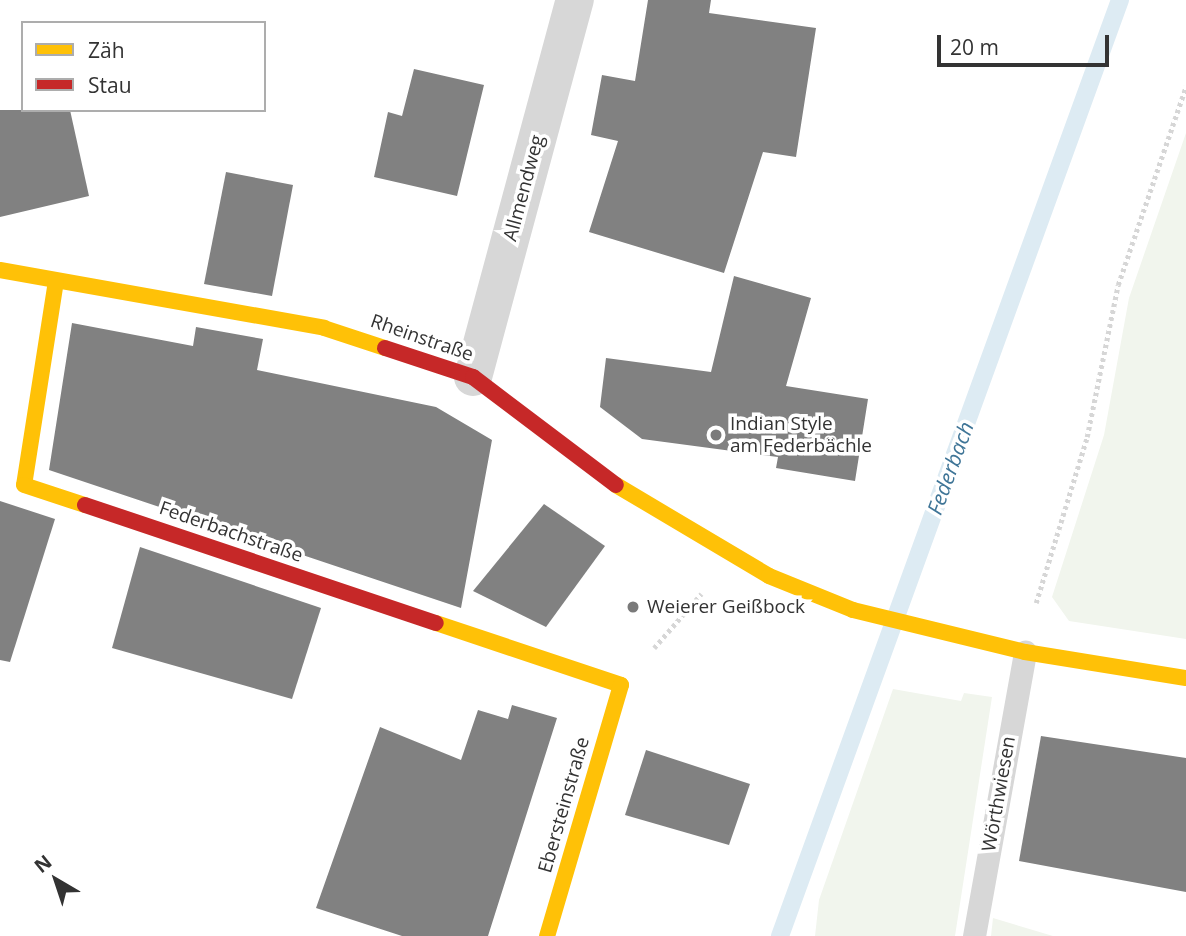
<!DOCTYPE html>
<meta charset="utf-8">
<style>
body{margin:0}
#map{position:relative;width:1186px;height:936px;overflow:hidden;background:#fff;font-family:"Open Sans",sans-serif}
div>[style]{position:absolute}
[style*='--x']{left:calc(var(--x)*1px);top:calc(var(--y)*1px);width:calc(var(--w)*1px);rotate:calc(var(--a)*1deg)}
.green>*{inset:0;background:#f1f5ed}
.stream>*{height:18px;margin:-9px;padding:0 9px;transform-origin:9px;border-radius:9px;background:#ddebf3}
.building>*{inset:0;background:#818181}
.path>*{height:4.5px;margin-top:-2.25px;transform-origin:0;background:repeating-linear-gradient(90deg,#d6d6d6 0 3.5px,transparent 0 7px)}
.lane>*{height:23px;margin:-11.5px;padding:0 11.5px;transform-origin:11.5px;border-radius:11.5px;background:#d7d7d7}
.street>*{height:38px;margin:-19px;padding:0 19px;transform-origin:19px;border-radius:19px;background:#d7d7d7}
.slow>*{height:16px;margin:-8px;padding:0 8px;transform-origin:8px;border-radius:8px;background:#ffc107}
.jam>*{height:16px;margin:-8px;padding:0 8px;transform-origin:8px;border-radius:8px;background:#c62828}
.dots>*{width:19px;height:19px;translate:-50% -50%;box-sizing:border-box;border:4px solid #fff;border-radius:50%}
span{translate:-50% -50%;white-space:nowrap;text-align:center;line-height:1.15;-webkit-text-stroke:7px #fff;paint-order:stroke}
.street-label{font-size:19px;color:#333}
.poi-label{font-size:19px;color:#333}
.left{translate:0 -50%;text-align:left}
.water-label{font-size:21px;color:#3f7597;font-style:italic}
.legend{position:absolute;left:21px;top:21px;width:245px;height:91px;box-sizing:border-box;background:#fff;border:2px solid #adadad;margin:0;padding:9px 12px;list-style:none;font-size:21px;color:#333}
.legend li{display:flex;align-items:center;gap:14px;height:35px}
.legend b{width:35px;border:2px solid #adadad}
.north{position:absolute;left:21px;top:845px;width:70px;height:70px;-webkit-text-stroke:5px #fff;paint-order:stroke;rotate:321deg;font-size:19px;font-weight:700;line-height:28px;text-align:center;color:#333}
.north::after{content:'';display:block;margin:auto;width:24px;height:32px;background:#333;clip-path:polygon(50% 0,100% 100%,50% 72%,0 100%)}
.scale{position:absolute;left:937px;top:35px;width:172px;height:32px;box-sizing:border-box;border:4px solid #333;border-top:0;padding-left:9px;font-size:21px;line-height:24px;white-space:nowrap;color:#333;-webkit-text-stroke:5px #fff;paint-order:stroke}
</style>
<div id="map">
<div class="green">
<i style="clip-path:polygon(1186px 133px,1186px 639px,1069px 621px,1052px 597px,1104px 435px,1129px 298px)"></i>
<i style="clip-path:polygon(893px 689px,961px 701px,964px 693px,992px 697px,955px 936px,815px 936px,819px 900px)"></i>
<i style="clip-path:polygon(993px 918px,1053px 936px,991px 936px)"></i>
</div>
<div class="stream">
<i style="--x:780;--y:936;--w:996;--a:-70.04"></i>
</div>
<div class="building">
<i style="clip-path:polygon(648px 0,711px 0,709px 13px,816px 28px,796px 157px,763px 152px,724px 273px,589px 232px,618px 141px,591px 135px,602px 75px,635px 81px)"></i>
<i style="clip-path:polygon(414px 69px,484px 85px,457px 196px,374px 177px,388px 112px,402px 116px)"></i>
<i style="clip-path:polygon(0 110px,70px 110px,89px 196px,0 217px)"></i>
<i style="clip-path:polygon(226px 172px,293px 185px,272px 296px,204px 284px)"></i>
<i style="clip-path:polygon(734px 276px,811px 298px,786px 386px,868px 399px,855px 481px,776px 468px,778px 457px,642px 439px,600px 407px,606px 358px,711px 372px)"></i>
<i style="clip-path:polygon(72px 323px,193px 346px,196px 327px,263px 339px,257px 370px,436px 407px,492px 440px,461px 608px,49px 470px)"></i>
<i style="clip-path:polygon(0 501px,55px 519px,10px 662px,0 660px)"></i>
<i style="clip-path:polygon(544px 504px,605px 546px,546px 627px,473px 591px)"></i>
<i style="clip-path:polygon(140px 547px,321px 608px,292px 699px,112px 648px)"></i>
<i style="clip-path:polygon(512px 705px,557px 718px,488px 936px,402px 936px,316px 908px,380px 727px,461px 760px,478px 710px,508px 719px)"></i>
<i style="clip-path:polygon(1041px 736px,1186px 758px,1186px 892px,1019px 861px)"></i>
<i style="clip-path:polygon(646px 750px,750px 784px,729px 845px,625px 815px)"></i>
</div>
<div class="path">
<i style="--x:1036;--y:603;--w:174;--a:-72.9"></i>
<i style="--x:1087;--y:437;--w:155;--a:-78.5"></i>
<i style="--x:1118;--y:285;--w:210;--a:-71.1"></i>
<i style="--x:654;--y:648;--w:72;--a:-49"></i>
</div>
<div class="lane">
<i style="--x:974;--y:936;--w:289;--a:-79.8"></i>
</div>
<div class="street">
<i style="--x:473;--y:377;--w:391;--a:-74.9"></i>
</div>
<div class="slow">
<i style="--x:0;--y:270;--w:329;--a:10.1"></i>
<i style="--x:324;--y:328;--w:64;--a:18.2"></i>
<i style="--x:56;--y:281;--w:206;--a:98.9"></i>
<i style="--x:24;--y:485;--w:64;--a:18.2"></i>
<i style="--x:616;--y:485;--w:178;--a:30.7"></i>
<i style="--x:769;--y:576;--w:91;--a:22"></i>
<i style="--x:853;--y:610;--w:177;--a:13.7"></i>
<i style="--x:1025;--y:652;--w:163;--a:9.2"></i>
<i style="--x:436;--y:623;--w:195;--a:18.5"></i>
<i style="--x:621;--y:685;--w:262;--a:106.4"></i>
</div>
<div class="jam">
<i style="--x:385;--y:348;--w:93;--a:18.2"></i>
<i style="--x:473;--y:377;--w:179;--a:37.1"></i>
<i style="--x:85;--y:505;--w:370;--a:18.6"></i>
</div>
<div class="dots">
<i style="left:716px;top:435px;background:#7a7a7a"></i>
<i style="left:633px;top:607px;background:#7a7a7a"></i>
</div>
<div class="street-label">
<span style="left:524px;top:188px;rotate:-75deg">Allmendweg</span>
<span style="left:422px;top:338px;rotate:19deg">Rheinstraße</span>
<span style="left:231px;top:532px;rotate:19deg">Federbachstraße</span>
<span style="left:999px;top:794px;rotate:-80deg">Wörthwiesen</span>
<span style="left:564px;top:805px;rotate:-74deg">Ebersteinstraße</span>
</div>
<div class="poi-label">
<span class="left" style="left:730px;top:435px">Indian Style<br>am Federbächle</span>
<span class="left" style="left:647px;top:607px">Weierer Geißbock</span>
</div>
<div class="water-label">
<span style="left:950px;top:468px;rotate:-70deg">Federbach</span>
</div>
<ul class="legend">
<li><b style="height:9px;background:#ffc107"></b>Zäh</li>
<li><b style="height:9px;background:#c62828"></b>Stau</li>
</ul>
<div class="north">N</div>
<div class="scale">20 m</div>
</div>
